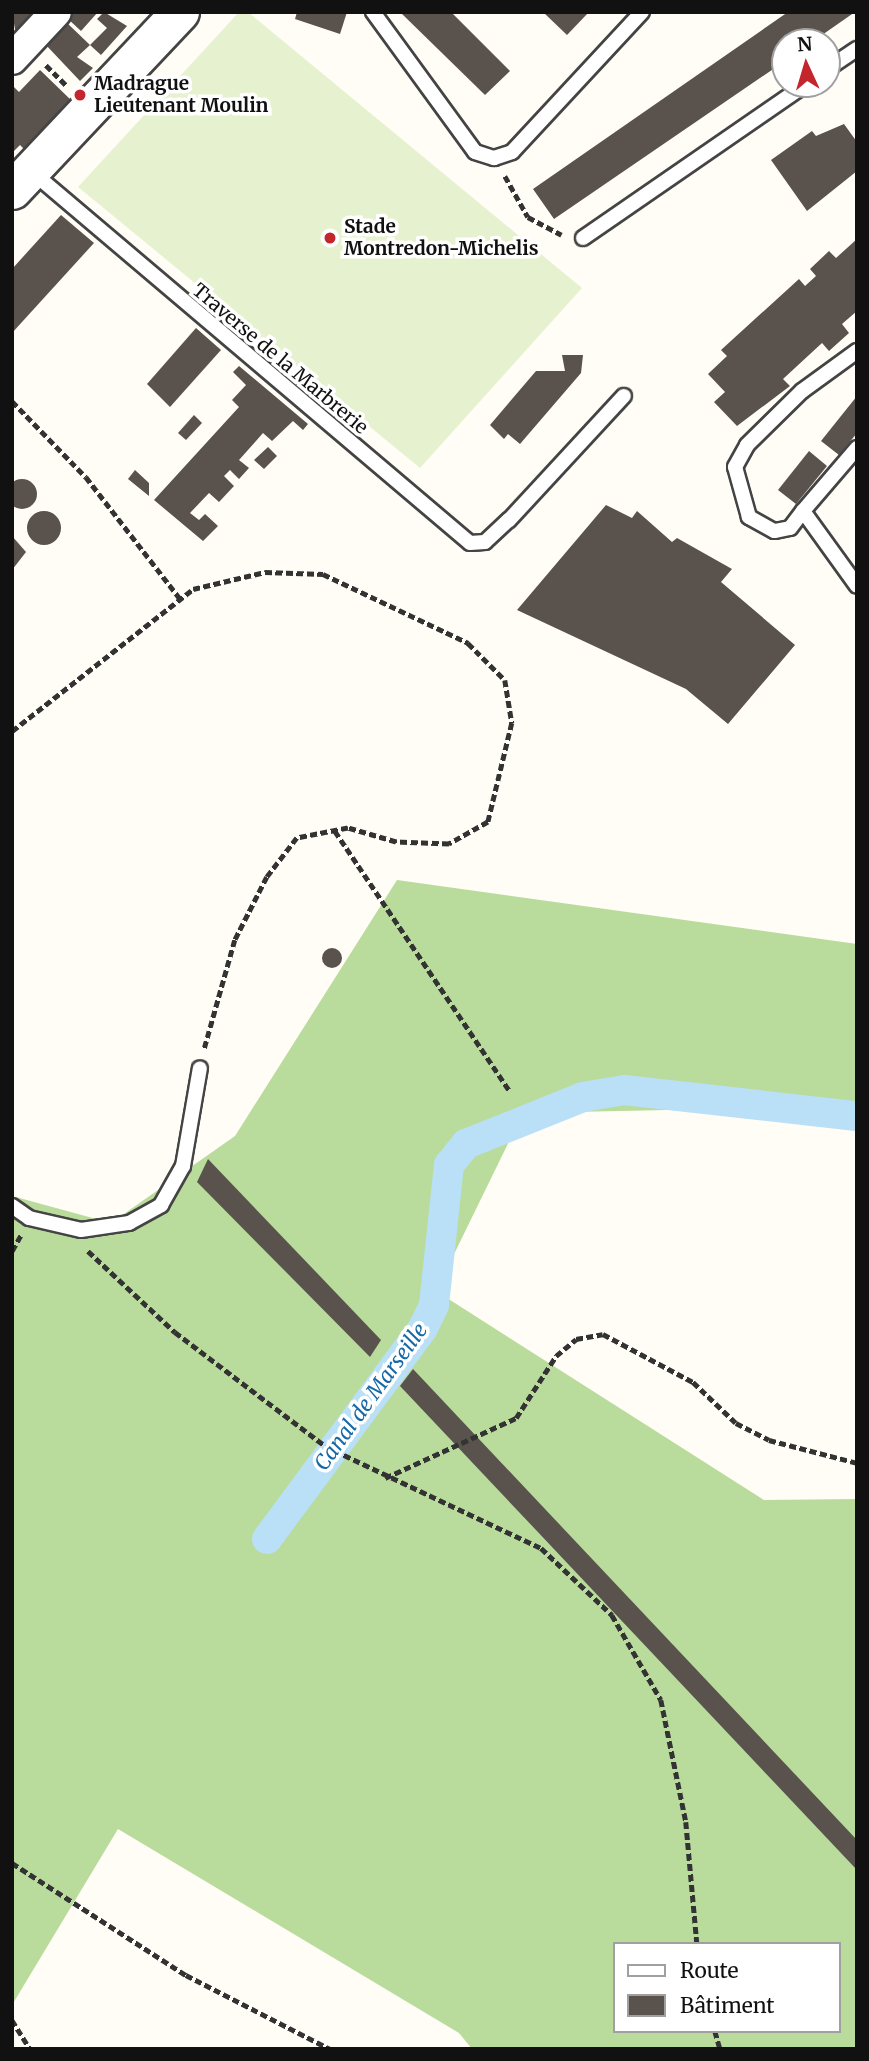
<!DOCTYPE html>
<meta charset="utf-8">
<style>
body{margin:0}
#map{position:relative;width:869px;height:2061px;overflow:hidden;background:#fffdf5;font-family:Merriweather,serif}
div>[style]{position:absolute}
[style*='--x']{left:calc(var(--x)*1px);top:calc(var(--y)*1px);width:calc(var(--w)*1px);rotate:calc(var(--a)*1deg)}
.forest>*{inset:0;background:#b9dc9c}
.pitch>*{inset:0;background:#e6f2cf}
.canal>*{height:30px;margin:-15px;padding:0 15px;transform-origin:15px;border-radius:15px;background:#b9e0f7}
.building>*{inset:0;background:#5a524d}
.round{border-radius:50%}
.path>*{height:4.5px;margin-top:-2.25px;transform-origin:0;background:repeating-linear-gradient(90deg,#333 0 7px,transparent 0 10.5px)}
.roads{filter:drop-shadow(2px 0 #444) drop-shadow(-2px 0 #444) drop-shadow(0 2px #444) drop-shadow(0 -2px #444)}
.service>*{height:14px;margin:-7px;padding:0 7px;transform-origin:7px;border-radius:7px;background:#fff}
.minor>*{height:30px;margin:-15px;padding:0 15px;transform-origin:15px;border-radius:15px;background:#fff}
.tertiary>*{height:37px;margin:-18.5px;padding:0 18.5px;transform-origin:18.5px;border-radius:18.5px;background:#fff}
.dots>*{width:19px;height:19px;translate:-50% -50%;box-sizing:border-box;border:4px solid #fff;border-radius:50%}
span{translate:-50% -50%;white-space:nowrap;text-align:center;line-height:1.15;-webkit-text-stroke:7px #fff;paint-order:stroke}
.poi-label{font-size:19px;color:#111;font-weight:700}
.left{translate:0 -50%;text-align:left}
.street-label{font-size:19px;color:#111}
.water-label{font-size:21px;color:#1768a6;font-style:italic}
.frame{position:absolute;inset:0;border:14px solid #111;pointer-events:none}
.legend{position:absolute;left:613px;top:1942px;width:228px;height:91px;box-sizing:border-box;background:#fff;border:2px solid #a0a0a0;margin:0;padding:9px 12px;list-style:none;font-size:21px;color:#111}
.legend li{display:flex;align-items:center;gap:14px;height:35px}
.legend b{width:35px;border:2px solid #a0a0a0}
.north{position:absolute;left:771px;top:28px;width:70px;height:70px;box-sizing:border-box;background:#fff;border:2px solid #a0a0a0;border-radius:50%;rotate:356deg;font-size:19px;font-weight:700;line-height:28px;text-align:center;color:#111}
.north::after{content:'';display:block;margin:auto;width:24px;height:32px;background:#c4262e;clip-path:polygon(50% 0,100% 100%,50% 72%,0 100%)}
</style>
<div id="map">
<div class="forest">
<i style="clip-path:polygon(evenodd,397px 880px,857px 944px,857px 1106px,523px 1113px,436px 1291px,764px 1500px,857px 1499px,857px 2049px,472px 2049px,459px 2033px,118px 1829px,12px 2005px,12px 1196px,111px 1223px,235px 1136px,397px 880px,615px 1944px,839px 1944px,839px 2031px,615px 2031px,615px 1944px)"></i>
</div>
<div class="pitch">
<i style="clip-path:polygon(239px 12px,248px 12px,582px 288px,420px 468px,78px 187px)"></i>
</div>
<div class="canal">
<i style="--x:267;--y:1539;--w:262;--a:-53.5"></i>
<i style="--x:423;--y:1328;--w:25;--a:-64"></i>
<i style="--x:434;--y:1305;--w:141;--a:-83.9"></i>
<i style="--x:449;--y:1165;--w:27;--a:-51"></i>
<i style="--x:466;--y:1144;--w:126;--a:-21.9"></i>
<i style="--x:583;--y:1097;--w:42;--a:-9.7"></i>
<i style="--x:624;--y:1090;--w:234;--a:6.4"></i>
</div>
<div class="building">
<i style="clip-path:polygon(12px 12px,43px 12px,17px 41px)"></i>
<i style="clip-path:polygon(72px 12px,98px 12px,81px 31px,67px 18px)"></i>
<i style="clip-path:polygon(104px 12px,127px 26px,101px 55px,90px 45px,107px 28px,97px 19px)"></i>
<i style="clip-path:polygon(297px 12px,347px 12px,340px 34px,295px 19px)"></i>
<i style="clip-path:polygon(400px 12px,451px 12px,510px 71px,485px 95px)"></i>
<i style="clip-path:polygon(543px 12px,589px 12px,567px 35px)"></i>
<i style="clip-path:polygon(788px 12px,855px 12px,812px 42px,785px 42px,785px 61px,554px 219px,533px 189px)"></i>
<i style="clip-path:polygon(65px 21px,90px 45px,77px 57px,93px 68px,80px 81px,45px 44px)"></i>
<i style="clip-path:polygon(40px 70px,72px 101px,26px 151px,20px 145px,12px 153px,12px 85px,19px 92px)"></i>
<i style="clip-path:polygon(844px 124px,857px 142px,857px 171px,807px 211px,771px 160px,812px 131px,816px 136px)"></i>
<i style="clip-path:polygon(61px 215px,94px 243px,12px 333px,12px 269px)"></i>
<i style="clip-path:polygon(857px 239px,857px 311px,842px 324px,849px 333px,829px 351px,822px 343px,783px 379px,790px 386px,737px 426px,714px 402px,725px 392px,708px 374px,727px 356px,721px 350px,799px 279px,805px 286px,816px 276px,810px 269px,829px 251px,836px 258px)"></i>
<i style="clip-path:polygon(196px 328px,221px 350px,170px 407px,147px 384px)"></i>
<i style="clip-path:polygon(562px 355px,583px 355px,581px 373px,520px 444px,508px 434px,504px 439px,490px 425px,536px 371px,565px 371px)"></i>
<i style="clip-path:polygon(239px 366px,308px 424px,303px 430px,293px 421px,272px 441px,263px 433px,239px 460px,249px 468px,239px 479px,230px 470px,224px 476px,234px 486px,219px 502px,209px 493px,190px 513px,199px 520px,205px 514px,218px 526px,203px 541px,154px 500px,239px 407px,232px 400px,246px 385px,233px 372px)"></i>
<i style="clip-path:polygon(857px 396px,857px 433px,839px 455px,821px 441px)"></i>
<i style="clip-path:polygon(194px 415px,202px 423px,186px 440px,178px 433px)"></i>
<i style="clip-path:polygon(268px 447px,277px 456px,264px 469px,254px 460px)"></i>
<i style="clip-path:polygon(809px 451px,827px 466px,796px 504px,778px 490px)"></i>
<i style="clip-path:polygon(135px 470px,149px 483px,149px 496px,128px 479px)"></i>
<i class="round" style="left:7px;top:479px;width:30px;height:30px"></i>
<i style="clip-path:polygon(606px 505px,632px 518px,637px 511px,672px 542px,677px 538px,732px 569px,721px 582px,795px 645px,728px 724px,686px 689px,517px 610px)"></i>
<i class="round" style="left:27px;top:511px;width:34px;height:34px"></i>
<i style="clip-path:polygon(12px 536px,26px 552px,12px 570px)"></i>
<i class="round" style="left:322px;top:948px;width:20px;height:20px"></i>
<i style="clip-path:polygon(208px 1159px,381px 1340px,370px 1357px,197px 1182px)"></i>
<i style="clip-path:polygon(413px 1369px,857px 1840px,857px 1870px,400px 1386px)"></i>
</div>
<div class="path">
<i style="--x:46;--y:65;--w:30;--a:45"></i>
<i style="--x:505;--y:176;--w:47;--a:60.7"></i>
<i style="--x:528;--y:217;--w:38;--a:28"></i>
<i style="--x:12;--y:401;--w:106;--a:45.8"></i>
<i style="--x:86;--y:477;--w:155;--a:52.3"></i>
<i style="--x:12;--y:731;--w:230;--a:-38.1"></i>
<i style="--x:193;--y:589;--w:74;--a:-13.3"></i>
<i style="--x:265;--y:572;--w:58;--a:2"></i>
<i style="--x:323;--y:574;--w:161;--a:25.4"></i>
<i style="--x:468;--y:643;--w:52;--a:45"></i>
<i style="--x:505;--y:680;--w:44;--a:80.8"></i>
<i style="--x:512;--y:723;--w:102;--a:103.6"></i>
<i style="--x:488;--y:822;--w:45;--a:150.6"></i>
<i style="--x:449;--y:844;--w:53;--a:-177.8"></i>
<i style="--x:396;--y:842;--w:50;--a:-163.7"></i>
<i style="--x:348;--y:828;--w:52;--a:168.9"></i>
<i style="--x:297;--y:838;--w:49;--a:127.6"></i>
<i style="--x:267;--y:877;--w:71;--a:116.9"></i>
<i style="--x:235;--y:940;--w:114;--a:105.7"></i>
<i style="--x:335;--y:831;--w:313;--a:56.1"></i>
<i style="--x:12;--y:1251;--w:18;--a:-61"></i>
<i style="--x:88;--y:1251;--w:119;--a:43"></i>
<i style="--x:175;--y:1332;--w:188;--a:37.2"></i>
<i style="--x:325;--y:1446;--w:239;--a:25.3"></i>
<i style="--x:541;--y:1548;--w:98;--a:43.3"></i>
<i style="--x:612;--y:1615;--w:98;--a:60"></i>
<i style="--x:661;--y:1700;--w:125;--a:78.4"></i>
<i style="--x:686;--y:1822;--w:122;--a:84.8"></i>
<i style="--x:385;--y:1478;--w:144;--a:-24.6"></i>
<i style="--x:516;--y:1418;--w:74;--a:-57.2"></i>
<i style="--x:556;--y:1356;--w:26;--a:-40"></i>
<i style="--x:576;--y:1339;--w:27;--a:-10"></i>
<i style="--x:603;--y:1334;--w:102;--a:28.1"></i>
<i style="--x:693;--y:1382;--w:59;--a:43.6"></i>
<i style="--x:736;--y:1423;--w:37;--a:27"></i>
<i style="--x:769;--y:1440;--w:91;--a:14.6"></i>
<i style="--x:12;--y:1863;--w:207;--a:32.8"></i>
<i style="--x:186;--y:1975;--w:162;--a:27.2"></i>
<i style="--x:12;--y:2020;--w:34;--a:58"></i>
<i style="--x:715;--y:2031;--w:19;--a:74"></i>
</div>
<div class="roads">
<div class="service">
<i style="--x:373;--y:12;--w:173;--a:53.9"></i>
<i style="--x:475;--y:152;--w:20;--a:18"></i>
<i style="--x:494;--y:158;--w:19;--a:-18"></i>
<i style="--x:512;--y:152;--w:191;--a:-47.1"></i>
<i style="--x:827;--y:69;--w:36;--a:-34"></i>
<i style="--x:31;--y:171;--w:575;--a:40.28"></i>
<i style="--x:470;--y:543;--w:15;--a:-4"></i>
<i style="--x:485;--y:542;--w:33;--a:-43"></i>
<i style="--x:509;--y:520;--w:169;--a:-47.2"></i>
<i style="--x:583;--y:238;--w:271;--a:-34.6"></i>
<i style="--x:857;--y:448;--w:83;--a:130.6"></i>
<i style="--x:803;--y:511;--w:92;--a:54.2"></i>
<i style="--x:803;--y:511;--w:21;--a:127"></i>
<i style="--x:790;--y:528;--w:16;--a:169"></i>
<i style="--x:774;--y:531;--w:29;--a:-151"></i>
<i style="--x:749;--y:517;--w:52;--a:-105.6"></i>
<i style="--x:735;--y:467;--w:25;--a:-61"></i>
<i style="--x:747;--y:445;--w:77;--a:-44.5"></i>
<i style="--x:802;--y:391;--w:68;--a:-36"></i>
<i style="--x:12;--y:1206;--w:21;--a:35"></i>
<i style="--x:29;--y:1218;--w:53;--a:13"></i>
<i style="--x:81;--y:1230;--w:49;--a:-8.3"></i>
<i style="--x:129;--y:1223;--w:37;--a:-29"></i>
<i style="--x:161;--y:1205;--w:45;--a:-60.6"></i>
<i style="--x:183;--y:1166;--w:99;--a:-80.2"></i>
</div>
<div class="minor">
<i style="--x:12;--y:59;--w:64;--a:-46.9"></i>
</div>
<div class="tertiary">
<i style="--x:12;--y:190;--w:245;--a:-46.7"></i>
</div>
</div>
<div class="dots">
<i style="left:80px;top:95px;background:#c4262e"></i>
<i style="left:330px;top:238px;background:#c4262e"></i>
</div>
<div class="poi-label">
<span class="left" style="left:94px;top:95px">Madrague<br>Lieutenant Moulin</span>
<span class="left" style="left:344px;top:238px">Stade<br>Montredon-Michelis</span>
</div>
<div class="street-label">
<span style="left:280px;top:359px;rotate:40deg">Traverse de la Marbrerie</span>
</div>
<div class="water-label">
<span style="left:371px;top:1397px;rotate:-54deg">Canal de Marseille</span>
</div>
<div class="frame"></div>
<ul class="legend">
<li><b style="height:9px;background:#fff"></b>Route</li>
<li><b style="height:19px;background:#5a524d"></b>Bâtiment</li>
</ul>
<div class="north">N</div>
</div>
